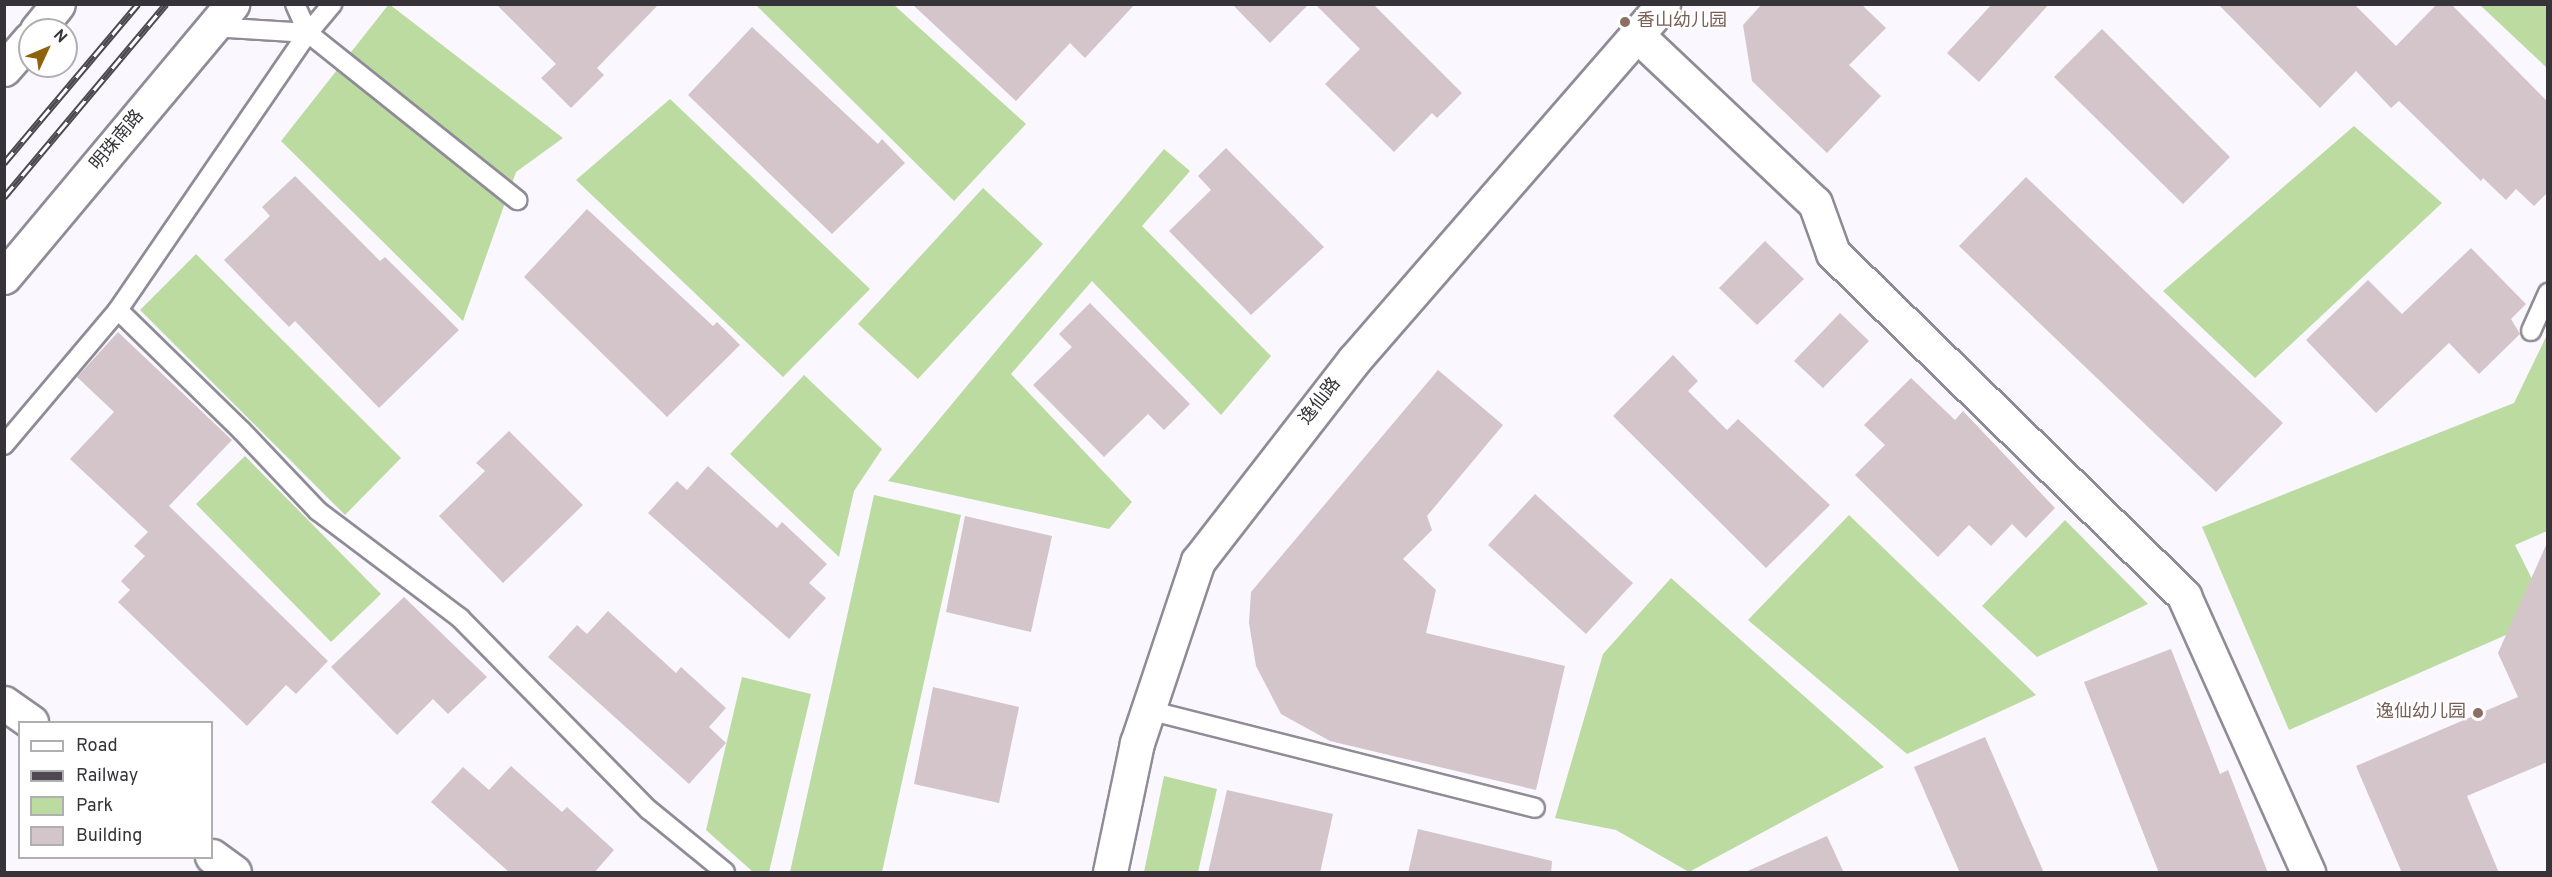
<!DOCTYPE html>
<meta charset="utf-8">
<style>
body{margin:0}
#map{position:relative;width:2552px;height:877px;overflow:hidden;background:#faf7ff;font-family:Overpass,"Noto Sans SC",sans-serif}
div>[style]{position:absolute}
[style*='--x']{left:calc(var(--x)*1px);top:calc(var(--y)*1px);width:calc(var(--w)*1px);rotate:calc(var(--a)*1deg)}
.green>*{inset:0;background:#bcdba1}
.building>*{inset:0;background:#d4c5ca}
.roads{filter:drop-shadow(2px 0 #908c97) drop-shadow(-2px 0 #908c97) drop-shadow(0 2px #908c97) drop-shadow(0 -2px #908c97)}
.service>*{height:18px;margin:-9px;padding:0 9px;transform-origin:9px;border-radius:9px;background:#fff}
.minor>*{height:33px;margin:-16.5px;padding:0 16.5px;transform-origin:16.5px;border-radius:16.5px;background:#fff}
.tertiary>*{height:33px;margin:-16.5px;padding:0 16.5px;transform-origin:16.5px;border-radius:16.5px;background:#fff}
.trunk>*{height:33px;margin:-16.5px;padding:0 16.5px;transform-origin:16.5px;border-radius:16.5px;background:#fff}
.rail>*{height:7px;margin-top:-3.5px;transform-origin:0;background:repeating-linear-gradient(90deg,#fff 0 14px,#4c4a4f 0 28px);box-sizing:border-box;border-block:2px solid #4c4a4f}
.dots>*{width:16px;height:16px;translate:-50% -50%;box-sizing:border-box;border:3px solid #fff;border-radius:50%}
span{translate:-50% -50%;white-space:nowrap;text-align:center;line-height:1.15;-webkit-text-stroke:4.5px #fff;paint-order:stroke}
.education-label{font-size:18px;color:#785e54}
.left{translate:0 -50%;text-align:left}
.right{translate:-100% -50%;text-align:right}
.street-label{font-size:18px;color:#363439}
.frame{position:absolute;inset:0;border:6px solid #363439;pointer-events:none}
.legend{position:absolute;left:18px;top:721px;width:195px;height:138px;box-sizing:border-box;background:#fff;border:2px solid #afaeb0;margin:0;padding:8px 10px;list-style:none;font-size:18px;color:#363439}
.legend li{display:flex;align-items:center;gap:12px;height:30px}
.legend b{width:30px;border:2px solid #afaeb0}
.north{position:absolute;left:18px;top:18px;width:60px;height:60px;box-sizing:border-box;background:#fff;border:2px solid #afaeb0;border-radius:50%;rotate:46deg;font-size:16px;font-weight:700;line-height:24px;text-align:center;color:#363439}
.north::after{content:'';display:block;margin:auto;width:21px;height:27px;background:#90610c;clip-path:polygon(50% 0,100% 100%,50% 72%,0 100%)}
</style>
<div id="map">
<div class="green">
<i style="clip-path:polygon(389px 4px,563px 138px,516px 172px,463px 321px,281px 141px)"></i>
<i style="clip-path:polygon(756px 5px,894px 5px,1026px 124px,954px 201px)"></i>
<i style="clip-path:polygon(2480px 5px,2547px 5px,2547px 68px)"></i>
<i style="clip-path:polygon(670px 99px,870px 289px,783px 377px,576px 180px)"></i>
<i style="clip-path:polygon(2354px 126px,2442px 203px,2255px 378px,2163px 291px)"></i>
<i style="clip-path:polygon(1164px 149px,1190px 171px,1142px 226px,1271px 356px,1221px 415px,1092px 281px,1011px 374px,1132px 502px,1109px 529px,888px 481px)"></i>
<i style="clip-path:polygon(983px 188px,1043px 244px,918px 379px,858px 324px)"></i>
<i style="clip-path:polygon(196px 254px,401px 458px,345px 515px,140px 310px)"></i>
<i style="clip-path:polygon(2547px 335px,2547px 531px,2515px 545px,2547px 609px,2547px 617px,2289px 730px,2202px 527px,2514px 403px)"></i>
<i style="clip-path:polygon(804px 375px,882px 449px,854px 491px,839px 557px,730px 454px)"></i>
<i style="clip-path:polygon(245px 456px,381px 594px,331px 642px,196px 504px)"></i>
<i style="clip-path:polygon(874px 495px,961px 515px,882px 872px,790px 872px)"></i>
<i style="clip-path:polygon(1849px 515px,2036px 695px,1907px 754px,1748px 620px)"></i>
<i style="clip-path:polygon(2065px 520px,2148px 604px,2037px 657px,1982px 606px)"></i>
<i style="clip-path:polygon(1671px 578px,1884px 767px,1689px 872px,1616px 830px,1555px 818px,1603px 654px)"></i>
<i style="clip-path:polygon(742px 677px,811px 694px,769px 872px,753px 872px,706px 830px)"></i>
<i style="clip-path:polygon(1164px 776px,1217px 789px,1198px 872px,1144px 872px)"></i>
</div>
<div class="building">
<i style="clip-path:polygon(496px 4px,659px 4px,597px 68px,604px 75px,571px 108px,541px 78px,556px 64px)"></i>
<i style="clip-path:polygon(912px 4px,1135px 4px,1085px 58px,1070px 43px,1016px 101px)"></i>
<i style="clip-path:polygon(1232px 4px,1309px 4px,1270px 43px)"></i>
<i style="clip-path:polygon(1315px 4px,1373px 4px,1462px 93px,1437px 118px,1432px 113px,1394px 152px,1325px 84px,1360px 49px)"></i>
<i style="clip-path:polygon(1762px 4px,1861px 4px,1886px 28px,1849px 65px,1881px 96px,1827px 153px,1752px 81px,1743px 25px)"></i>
<i style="clip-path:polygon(1992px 4px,2049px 4px,1979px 82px,1947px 53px)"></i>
<i style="clip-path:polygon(2218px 4px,2354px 4px,2396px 46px,2437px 4px,2451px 4px,2547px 101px,2547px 193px,2534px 206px,2516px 189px,2506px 200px,2483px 178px,2481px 181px,2399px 101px,2391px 108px,2356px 71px,2320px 108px)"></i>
<i style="clip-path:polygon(752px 27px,878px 144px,882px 139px,905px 163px,832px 234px,688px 95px)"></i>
<i style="clip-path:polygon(2102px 29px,2230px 157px,2183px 204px,2054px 77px)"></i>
<i style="clip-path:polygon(1226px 148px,1324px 247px,1251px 315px,1169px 231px,1211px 190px,1198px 176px)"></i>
<i style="clip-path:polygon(295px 176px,380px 261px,385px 257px,459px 330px,379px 408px,295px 321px,289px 327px,224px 260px,270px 216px,262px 207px)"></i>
<i style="clip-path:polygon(2026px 177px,2283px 423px,2216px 492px,1959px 246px)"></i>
<i style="clip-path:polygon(587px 209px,713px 326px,717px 322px,740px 345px,667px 417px,524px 277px)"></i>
<i style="clip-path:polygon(1765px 241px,1804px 279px,1757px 325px,1719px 288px)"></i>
<i style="clip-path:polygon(2471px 248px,2526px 304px,2511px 319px,2520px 334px,2479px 374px,2449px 343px,2376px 413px,2306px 340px,2368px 280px,2402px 314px)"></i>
<i style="clip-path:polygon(1090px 303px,1190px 404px,1164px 430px,1148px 414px,1104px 457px,1033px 385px,1072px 347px,1059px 334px)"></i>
<i style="clip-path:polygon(1840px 313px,1869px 341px,1823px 388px,1794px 361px)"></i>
<i style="clip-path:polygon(118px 332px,232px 440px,169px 506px,328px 661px,296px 694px,286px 685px,247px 726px,118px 602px,130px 590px,121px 581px,145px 556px,134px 546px,148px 532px,70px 459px,114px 412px,77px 377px)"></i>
<i style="clip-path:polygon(1673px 355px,1698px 381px,1688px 391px,1727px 430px,1738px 419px,1830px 505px,1766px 568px,1613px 416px)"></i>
<i style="clip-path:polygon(1438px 370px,1503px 425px,1427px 516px,1432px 530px,1403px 559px,1436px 590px,1426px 633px,1565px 666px,1536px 790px,1330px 741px,1281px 714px,1256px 666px,1249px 623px,1251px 592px)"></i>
<i style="clip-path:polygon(1911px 378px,1955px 420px,1963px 411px,2055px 508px,2026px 538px,2012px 524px,1991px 546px,1969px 525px,1938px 557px,1855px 475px,1885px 445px,1864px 425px)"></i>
<i style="clip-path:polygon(509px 431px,583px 505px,503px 583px,439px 516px,485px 471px,476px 463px)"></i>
<i style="clip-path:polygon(708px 466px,777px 528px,782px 522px,827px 564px,809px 583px,826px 598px,789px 639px,648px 513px,677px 481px,687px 490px)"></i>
<i style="clip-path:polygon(1535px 494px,1633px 583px,1586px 634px,1488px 545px)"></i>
<i style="clip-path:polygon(965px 516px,1052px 536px,1031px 632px,946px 612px)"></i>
<i style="clip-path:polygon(2547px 543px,2547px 762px,2467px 796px,2499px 873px,2402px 873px,2356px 766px,2518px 697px,2498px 653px)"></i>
<i style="clip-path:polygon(404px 597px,487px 677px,448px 714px,433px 699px,397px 735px,331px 667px)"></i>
<i style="clip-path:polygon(608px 611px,676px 673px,681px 667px,726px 708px,709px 727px,726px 743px,689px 784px,548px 657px,577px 625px,587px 634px)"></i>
<i style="clip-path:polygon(2171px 649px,2220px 774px,2228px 770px,2268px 873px,2159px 873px,2084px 682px)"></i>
<i style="clip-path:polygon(933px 687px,1019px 707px,999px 803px,914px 784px)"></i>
<i style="clip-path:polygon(1985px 737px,2044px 873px,1960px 873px,1914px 767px)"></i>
<i style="clip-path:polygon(511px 766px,562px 812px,567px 807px,614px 850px,594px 873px,510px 873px,431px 802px,463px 767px,489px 790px)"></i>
<i style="clip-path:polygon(1227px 790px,1333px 814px,1320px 873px,1208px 873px)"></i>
<i style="clip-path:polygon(1418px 829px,1552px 861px,1551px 873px,1408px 873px)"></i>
<i style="clip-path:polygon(1827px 836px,1844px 873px,1743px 873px)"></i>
</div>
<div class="roads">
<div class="service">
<i style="--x:295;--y:4;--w:32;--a:66"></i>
<i style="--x:308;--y:33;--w:268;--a:38.6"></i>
<i style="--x:213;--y:27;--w:95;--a:3.6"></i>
<i style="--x:118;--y:310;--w:173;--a:44.3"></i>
<i style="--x:242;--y:431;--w:110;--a:46.5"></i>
<i style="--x:318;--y:511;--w:178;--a:37"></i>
<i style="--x:460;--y:618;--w:269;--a:45.5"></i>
<i style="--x:649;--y:810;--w:98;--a:39.2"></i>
<i style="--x:2531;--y:331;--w:42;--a:-65.9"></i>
<i style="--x:4;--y:445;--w:177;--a:-49.8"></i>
<i style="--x:118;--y:310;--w:336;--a:-55.6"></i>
<i style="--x:308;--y:33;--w:38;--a:-50"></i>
<i style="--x:1148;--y:710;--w:399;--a:14.2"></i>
</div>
<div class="minor">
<i style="--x:1636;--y:34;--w:246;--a:43.4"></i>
<i style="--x:1815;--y:203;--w:53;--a:70.2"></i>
<i style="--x:1833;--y:253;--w:491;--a:44.3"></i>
<i style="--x:2184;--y:596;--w:303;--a:65.8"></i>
<i style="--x:1110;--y:872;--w:132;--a:-78.2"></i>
<i style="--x:1137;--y:743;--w:192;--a:-71.5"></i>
<i style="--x:1198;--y:561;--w:254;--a:-52.2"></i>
<i style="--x:1354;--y:360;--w:471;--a:-49"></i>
</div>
<div class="tertiary">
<i style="--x:4;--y:703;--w:33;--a:35"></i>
<i style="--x:212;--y:856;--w:27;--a:36"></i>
</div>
<div class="trunk">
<i style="--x:37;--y:30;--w:33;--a:-51"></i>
<i style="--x:4;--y:69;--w:40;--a:-49"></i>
<i style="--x:4;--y:277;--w:356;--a:-50.1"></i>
</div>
</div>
<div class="rail">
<i style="--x:4;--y:163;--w:208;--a:-49.9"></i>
<i style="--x:4;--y:197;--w:252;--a:-50"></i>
</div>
<div class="dots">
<i style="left:1625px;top:22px;background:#8d6e63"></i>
<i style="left:2478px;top:713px;background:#8d6e63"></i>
</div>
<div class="education-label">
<span class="left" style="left:1637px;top:22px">香山幼儿园</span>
<span class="right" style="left:2466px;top:713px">逸仙幼儿园</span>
</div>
<div class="street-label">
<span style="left:118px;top:141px;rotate:-50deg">明珠南路</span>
<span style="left:1321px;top:402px;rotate:-52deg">逸仙路</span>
</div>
<div class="frame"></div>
<ul class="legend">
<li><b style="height:8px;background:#fff"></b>Road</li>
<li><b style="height:8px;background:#4c4a4f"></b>Railway</li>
<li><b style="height:16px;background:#bcdba1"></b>Park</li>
<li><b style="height:16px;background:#d4c5ca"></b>Building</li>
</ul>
<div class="north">N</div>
</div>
